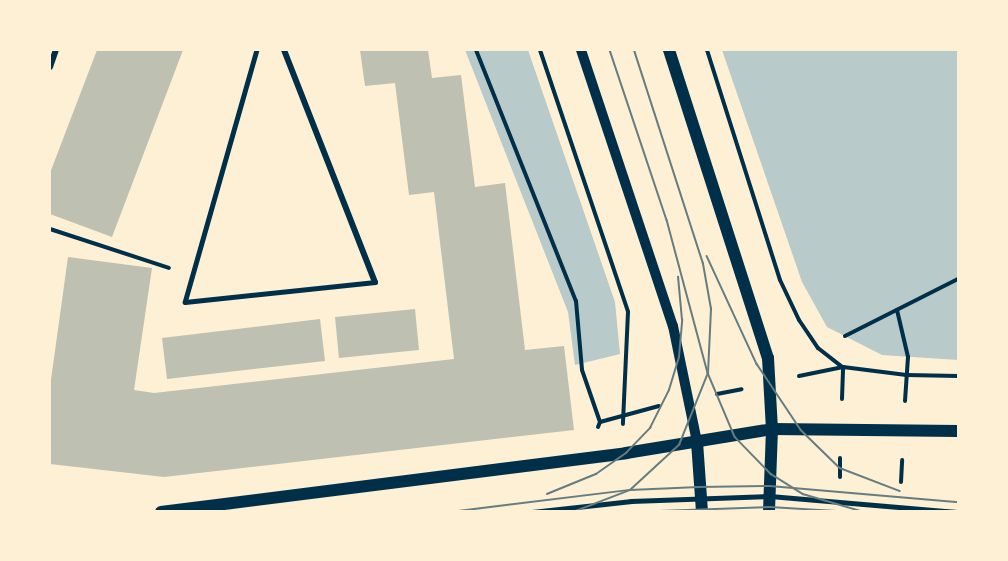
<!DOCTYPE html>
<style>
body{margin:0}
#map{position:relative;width:1008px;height:561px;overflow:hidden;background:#fdf0d5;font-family:"Libre Baskerville",serif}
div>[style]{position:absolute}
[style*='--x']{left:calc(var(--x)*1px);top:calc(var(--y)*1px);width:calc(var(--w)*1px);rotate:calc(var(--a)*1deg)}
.green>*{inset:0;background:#b9caca}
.building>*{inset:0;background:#bec0b2}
.path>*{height:4px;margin:-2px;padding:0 2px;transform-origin:2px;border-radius:2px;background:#003049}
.service>*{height:4.5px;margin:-2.25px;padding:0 2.25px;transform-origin:2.25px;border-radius:2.25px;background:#003049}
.minor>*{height:6px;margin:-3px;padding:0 3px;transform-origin:3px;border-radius:3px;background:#003049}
.tertiary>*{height:10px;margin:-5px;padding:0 5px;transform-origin:5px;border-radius:5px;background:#003049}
.secondary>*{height:12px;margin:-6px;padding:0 6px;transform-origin:6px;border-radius:6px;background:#003049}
.tram>*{height:1.5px;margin:-0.75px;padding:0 0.75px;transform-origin:0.75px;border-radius:0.75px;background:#657d81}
span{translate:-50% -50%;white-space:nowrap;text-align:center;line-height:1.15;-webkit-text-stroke:6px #fdf0d5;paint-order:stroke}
.frame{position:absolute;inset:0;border:51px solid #fdf0d5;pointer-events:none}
</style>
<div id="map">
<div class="green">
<i style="clip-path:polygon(465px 50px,528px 50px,615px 302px,620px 354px,575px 365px,568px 312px)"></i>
<i style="clip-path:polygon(722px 50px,958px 50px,958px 360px,882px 355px,827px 327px,802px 282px)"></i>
</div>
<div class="building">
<i style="clip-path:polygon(97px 50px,183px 50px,112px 237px,50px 214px,50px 173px)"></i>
<i style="clip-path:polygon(360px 50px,428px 50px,432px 78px,461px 75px,475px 187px,505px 183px,525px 350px,564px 346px,574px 430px,164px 477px,50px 464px,50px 387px,68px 257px,152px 268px,134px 390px,154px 393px,454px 359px,434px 192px,409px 195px,395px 83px,365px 86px)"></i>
<i style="clip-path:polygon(415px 309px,419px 350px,339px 358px,335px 317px)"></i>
<i style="clip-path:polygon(320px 319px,325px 361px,167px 379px,162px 338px)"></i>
</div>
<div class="path">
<i style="--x:476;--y:50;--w:270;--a:68.3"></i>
<i style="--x:576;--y:301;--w:69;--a:85"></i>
<i style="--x:582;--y:370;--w:55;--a:70.9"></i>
<i style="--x:540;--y:50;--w:276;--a:71.4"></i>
<i style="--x:628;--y:312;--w:112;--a:92.6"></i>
<i style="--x:707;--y:50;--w:241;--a:72.4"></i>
<i style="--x:780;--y:280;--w:44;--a:64.6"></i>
<i style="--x:799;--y:320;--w:34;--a:56"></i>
<i style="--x:818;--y:348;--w:31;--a:38"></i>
<i style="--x:50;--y:229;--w:125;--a:18.1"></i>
<i style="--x:897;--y:310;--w:48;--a:76.8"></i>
<i style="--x:908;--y:357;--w:44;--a:93.9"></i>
<i style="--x:845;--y:336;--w:127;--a:-26.8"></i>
<i style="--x:799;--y:376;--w:45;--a:-11.6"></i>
<i style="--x:843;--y:367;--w:64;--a:7.1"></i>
<i style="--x:907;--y:375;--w:51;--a:1.1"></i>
<i style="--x:717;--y:394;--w:25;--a:-11"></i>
<i style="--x:842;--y:399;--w:32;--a:-88"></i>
<i style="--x:598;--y:427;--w:5;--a:-68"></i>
<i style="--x:600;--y:422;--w:61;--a:-15.2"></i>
<i style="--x:840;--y:477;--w:19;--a:-90"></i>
<i style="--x:901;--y:482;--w:22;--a:-87"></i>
</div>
<div class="service">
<i style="--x:257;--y:50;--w:262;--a:105.9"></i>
<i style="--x:185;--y:302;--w:191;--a:-6"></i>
<i style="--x:532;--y:512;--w:100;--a:-6.3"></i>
<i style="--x:631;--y:501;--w:139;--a:-2.1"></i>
<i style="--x:770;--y:496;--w:188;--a:4.9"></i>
</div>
<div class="minor">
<i style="--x:284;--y:50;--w:249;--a:68.6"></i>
<i style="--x:50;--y:67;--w:18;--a:-71"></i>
</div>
<div class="tertiary">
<i style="--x:581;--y:50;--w:291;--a:71.6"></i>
<i style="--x:673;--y:326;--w:118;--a:78.3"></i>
</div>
<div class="secondary">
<i style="--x:669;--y:50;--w:324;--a:72.2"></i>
<i style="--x:768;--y:358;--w:71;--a:86.8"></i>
<i style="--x:772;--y:429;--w:83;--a:92.1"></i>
<i style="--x:697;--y:442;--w:70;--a:85.9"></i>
<i style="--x:161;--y:512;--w:469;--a:-7.2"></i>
<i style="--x:626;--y:453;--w:148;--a:-9.3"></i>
<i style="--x:772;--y:429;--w:186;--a:0.6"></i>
</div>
<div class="tram">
<i style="--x:610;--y:50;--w:179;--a:71.5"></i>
<i style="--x:667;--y:220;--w:158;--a:75"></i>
<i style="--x:708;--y:373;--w:69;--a:67.1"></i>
<i style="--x:735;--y:437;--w:52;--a:45.8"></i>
<i style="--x:771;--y:474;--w:38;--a:32"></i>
<i style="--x:803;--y:494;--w:64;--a:16.4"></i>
<i style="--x:707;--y:256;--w:119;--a:65.2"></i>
<i style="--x:757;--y:364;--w:79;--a:56.3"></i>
<i style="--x:801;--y:430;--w:54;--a:44.3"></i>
<i style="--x:840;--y:468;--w:64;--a:21"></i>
<i style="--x:547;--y:494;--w:53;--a:-22.2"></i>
<i style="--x:596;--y:474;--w:37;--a:-35"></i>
<i style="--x:626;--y:453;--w:35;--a:-46"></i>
<i style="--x:650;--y:428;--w:42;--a:-63.4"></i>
<i style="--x:669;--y:390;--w:34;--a:-73"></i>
<i style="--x:679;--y:357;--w:37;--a:-85"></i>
<i style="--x:682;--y:320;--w:43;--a:-95.3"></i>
<i style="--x:450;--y:512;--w:181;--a:-7"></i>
<i style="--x:630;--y:490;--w:69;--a:-2.5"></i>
<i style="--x:699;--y:487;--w:71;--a:-0.8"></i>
<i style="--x:770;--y:486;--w:189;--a:4.9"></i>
<i style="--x:573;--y:512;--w:61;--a:-21.1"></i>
<i style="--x:630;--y:490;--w:67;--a:-42.6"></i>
<i style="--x:679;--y:445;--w:78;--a:-68.1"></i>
<i style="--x:708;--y:373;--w:64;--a:-87.3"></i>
<i style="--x:711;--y:309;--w:46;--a:-100.1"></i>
<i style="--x:703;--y:264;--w:225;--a:-107.9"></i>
<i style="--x:632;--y:512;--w:138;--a:-2.1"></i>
<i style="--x:770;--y:507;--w:66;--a:3.5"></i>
</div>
<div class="frame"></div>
</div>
